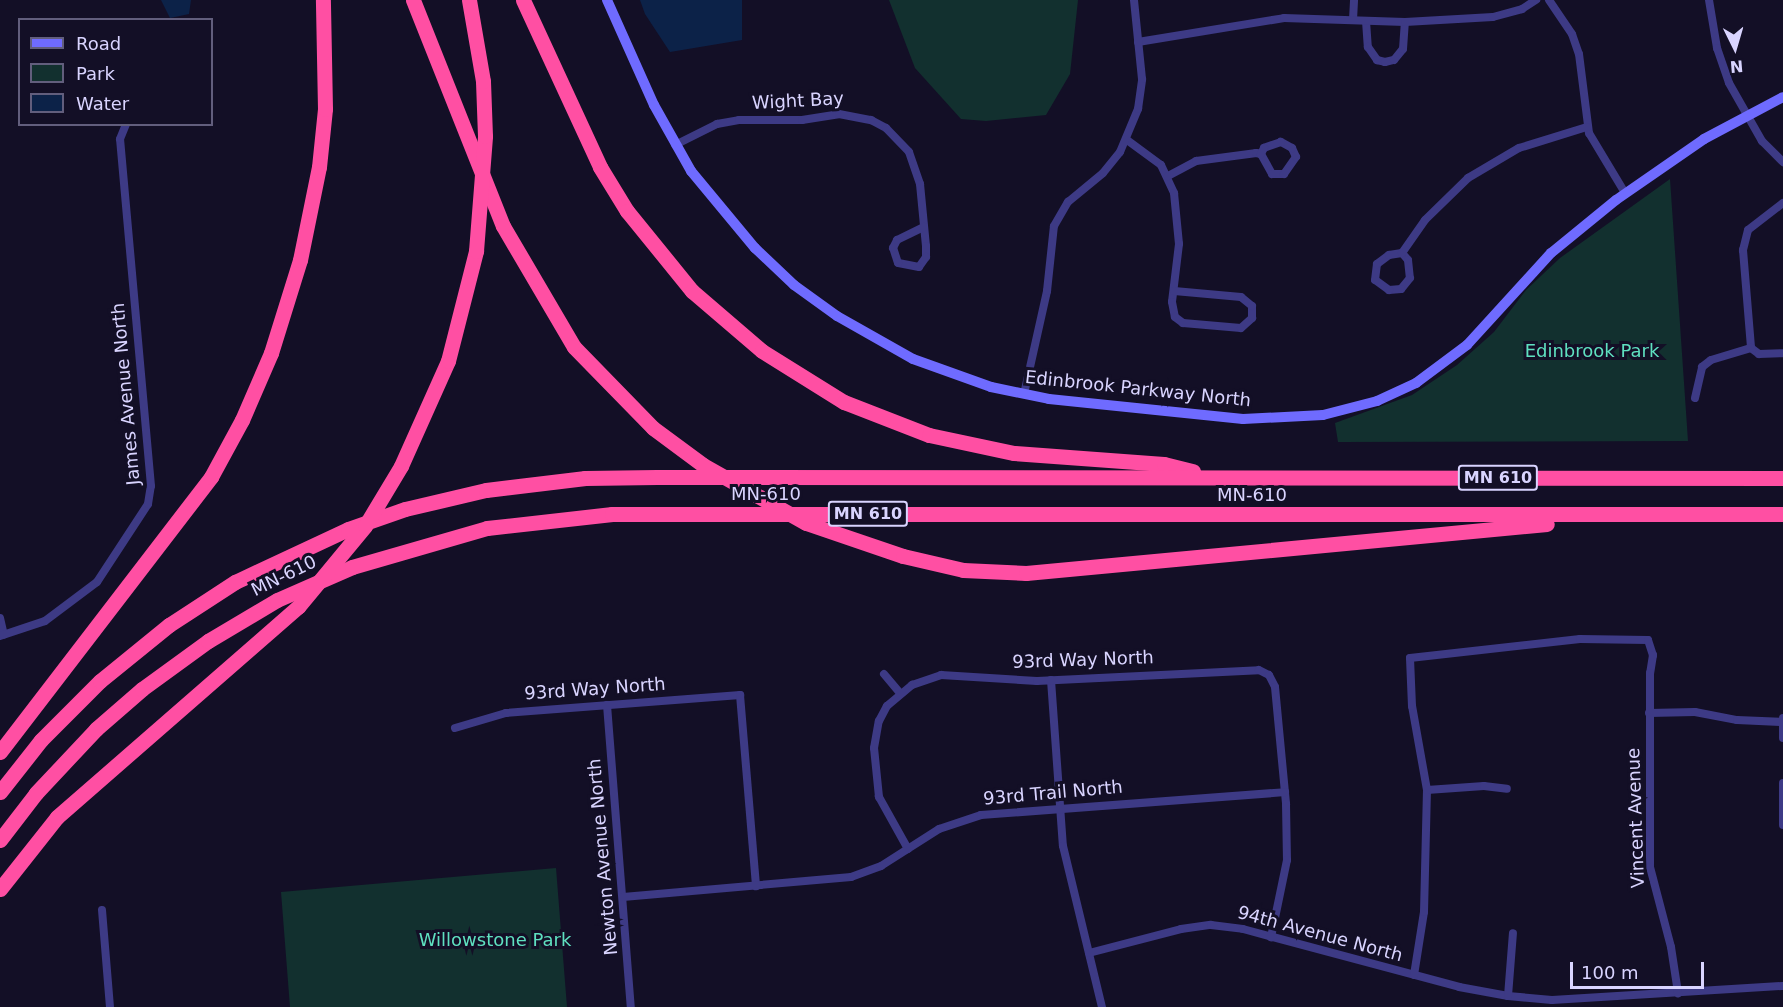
<!DOCTYPE html>
<style>
body{margin:0}
#map{position:relative;width:1783px;height:1007px;overflow:hidden;background:#130f26;font-family:"DejaVu Sans",sans-serif}
div>[style]{position:absolute}
[style*='--x']{left:calc(var(--x)*1px);top:calc(var(--y)*1px);width:calc(var(--w)*1px);rotate:calc(var(--a)*1deg)}
.green>*{inset:0;background:#12302f}
.water>*{inset:0;background:#0c2248}
.street>*{height:8px;margin:-4px;padding:0 4px;transform-origin:4px;border-radius:4px;background:#3d3a85}
.secondary>*{height:10px;margin:-5px;padding:0 5px;transform-origin:5px;border-radius:5px;background:#6f6bff}
.highway>*{height:15px;margin:-7.5px;padding:0 7.5px;transform-origin:7.5px;border-radius:7.5px;background:#ff4fa3}
span{translate:-50% -50%;white-space:nowrap;text-align:center;line-height:1.15;-webkit-text-stroke:6px #130f26;paint-order:stroke}
.shield-label span{padding:2px 4px;background:#130f26;border:2px solid;border-radius:4px;-webkit-text-stroke-width:0}
.shield-label{font-size:16px;color:#d9d4ff;font-weight:700}
.street-label{font-size:18px;color:#d9d4ff}
.park-label{font-size:18px;color:#5fe0c0}
.legend{position:absolute;left:18px;top:18px;width:195px;height:108px;box-sizing:border-box;background:#130f26;border:2px solid #625e7d;margin:0;padding:8px 10px;list-style:none;font-size:18px;color:#d9d4ff}
.legend li{display:flex;align-items:center;gap:12px;height:30px}
.legend b{width:30px;border:2px solid #625e7d}
.north{position:absolute;left:1705px;top:18px;width:60px;height:60px;-webkit-text-stroke:4px #130f26;paint-order:stroke;rotate:175deg;font-size:16px;font-weight:700;line-height:24px;text-align:center;color:#d9d4ff}
.north::after{content:'';display:block;margin:auto;width:21px;height:27px;background:#d9d4ff;clip-path:polygon(50% 0,100% 100%,50% 72%,0 100%)}
.scale{position:absolute;left:1570px;top:962px;width:134px;height:27px;box-sizing:border-box;border:3px solid #d9d4ff;border-top:0;padding-left:8px;font-size:18px;line-height:21px;white-space:nowrap;color:#d9d4ff;-webkit-text-stroke:4px #130f26;paint-order:stroke}
</style>
<div id="map">
<div class="green">
<i style="clip-path:polygon(889px 0,1078px 0,1070px 74px,1046px 115px,986px 121px,961px 119px,915px 68px)"></i>
<i style="clip-path:polygon(1670px 179px,1688px 441px,1338px 442px,1335px 423px,1412px 395px,1457px 365px,1494px 332px,1526px 290px,1560px 258px)"></i>
<i style="clip-path:polygon(556px 868px,567px 1007px,290px 1007px,281px 892px)"></i>
</div>
<div class="water">
<i style="clip-path:polygon(161px 0,191px 0,189px 14px,170px 18px)"></i>
<i style="clip-path:polygon(640px 0,742px 0,742px 40px,670px 52px,645px 14px)"></i>
</div>
<div class="street">
<i style="--x:1549;--y:0;--w:41;--a:55.9"></i>
<i style="--x:1572;--y:34;--w:21;--a:71"></i>
<i style="--x:1579;--y:54;--w:80;--a:82.8"></i>
<i style="--x:1589;--y:133;--w:70;--a:59"></i>
<i style="--x:1709;--y:0;--w:49;--a:80.5"></i>
<i style="--x:1717;--y:48;--w:37;--a:71"></i>
<i style="--x:1729;--y:83;--w:67;--a:60.4"></i>
<i style="--x:1762;--y:141;--w:30;--a:45"></i>
<i style="--x:1353;--y:20;--w:20;--a:-87"></i>
<i style="--x:1366;--y:21;--w:26;--a:86"></i>
<i style="--x:1368;--y:47;--w:16;--a:55"></i>
<i style="--x:1377;--y:60;--w:8;--a:14"></i>
<i style="--x:1385;--y:62;--w:9;--a:-13"></i>
<i style="--x:1394;--y:60;--w:14;--a:-51"></i>
<i style="--x:1403;--y:49;--w:27;--a:-86"></i>
<i style="--x:1138;--y:42;--w:148;--a:-9.3"></i>
<i style="--x:1284;--y:18;--w:121;--a:1.9"></i>
<i style="--x:1405;--y:22;--w:88;--a:-3.3"></i>
<i style="--x:1493;--y:17;--w:30;--a:-15"></i>
<i style="--x:1522;--y:9;--w:17;--a:-33"></i>
<i style="--x:1127;--y:140;--w:42;--a:36.3"></i>
<i style="--x:1161;--y:165;--w:31;--a:65"></i>
<i style="--x:1174;--y:193;--w:51;--a:84.4"></i>
<i style="--x:1179;--y:244;--w:58;--a:96.9"></i>
<i style="--x:1172;--y:302;--w:15;--a:79"></i>
<i style="--x:1175;--y:317;--w:10;--a:37"></i>
<i style="--x:1183;--y:323;--w:58;--a:4.9"></i>
<i style="--x:1241;--y:328;--w:15;--a:-42"></i>
<i style="--x:1252;--y:318;--w:12;--a:-90"></i>
<i style="--x:1252;--y:306;--w:14;--a:-141"></i>
<i style="--x:1241;--y:297;--w:67;--a:-174.9"></i>
<i style="--x:675;--y:145;--w:47;--a:-26.6"></i>
<i style="--x:717;--y:124;--w:22;--a:-10"></i>
<i style="--x:739;--y:120;--w:63;--a:0"></i>
<i style="--x:802;--y:120;--w:37;--a:-9"></i>
<i style="--x:839;--y:114;--w:33;--a:11"></i>
<i style="--x:871;--y:120;--w:17;--a:28"></i>
<i style="--x:886;--y:128;--w:33;--a:46"></i>
<i style="--x:909;--y:152;--w:34;--a:71"></i>
<i style="--x:920;--y:184;--w:62;--a:84.5"></i>
<i style="--x:926;--y:246;--w:11;--a:90"></i>
<i style="--x:926;--y:257;--w:12;--a:125"></i>
<i style="--x:919;--y:267;--w:21;--a:-169"></i>
<i style="--x:898;--y:263;--w:16;--a:-108"></i>
<i style="--x:893;--y:248;--w:9;--a:-63"></i>
<i style="--x:897;--y:240;--w:30;--a:-26"></i>
<i style="--x:1168;--y:176;--w:32;--a:-28"></i>
<i style="--x:1196;--y:161;--w:61;--a:-7.6"></i>
<i style="--x:1256;--y:153;--w:5;--a:11"></i>
<i style="--x:1261;--y:154;--w:23;--a:61"></i>
<i style="--x:1272;--y:174;--w:12;--a:0"></i>
<i style="--x:1284;--y:174;--w:21;--a:-55"></i>
<i style="--x:1296;--y:157;--w:10;--a:-114"></i>
<i style="--x:1292;--y:148;--w:13;--a:-151"></i>
<i style="--x:1281;--y:142;--w:18;--a:161"></i>
<i style="--x:1264;--y:148;--w:7;--a:117"></i>
<i style="--x:1783;--y:203;--w:44;--a:142.4"></i>
<i style="--x:1748;--y:230;--w:21;--a:104"></i>
<i style="--x:1743;--y:250;--w:98;--a:85.3"></i>
<i style="--x:1751;--y:348;--w:10;--a:37"></i>
<i style="--x:1759;--y:354;--w:24;--a:-2"></i>
<i style="--x:1402;--y:253;--w:9;--a:49"></i>
<i style="--x:1408;--y:260;--w:18;--a:84"></i>
<i style="--x:1410;--y:278;--w:14;--a:129"></i>
<i style="--x:1401;--y:289;--w:12;--a:175"></i>
<i style="--x:1389;--y:290;--w:17;--a:-144"></i>
<i style="--x:1375;--y:280;--w:16;--a:-83"></i>
<i style="--x:1377;--y:264;--w:15;--a:-37"></i>
<i style="--x:1389;--y:255;--w:13;--a:-9"></i>
<i style="--x:1402;--y:253;--w:40;--a:-55.1"></i>
<i style="--x:1425;--y:220;--w:60;--a:-44.3"></i>
<i style="--x:1468;--y:178;--w:59;--a:-30.5"></i>
<i style="--x:1519;--y:148;--w:71;--a:-17.2"></i>
<i style="--x:1024;--y:394;--w:106;--a:-77.4"></i>
<i style="--x:1047;--y:291;--w:65;--a:-83.9"></i>
<i style="--x:1054;--y:226;--w:28;--a:-60"></i>
<i style="--x:1068;--y:202;--w:45;--a:-39.6"></i>
<i style="--x:1103;--y:173;--w:27;--a:-51"></i>
<i style="--x:1120;--y:152;--w:47;--a:-67.3"></i>
<i style="--x:1138;--y:109;--w:30;--a:-82"></i>
<i style="--x:1142;--y:79;--w:79;--a:-95.8"></i>
<i style="--x:1695;--y:398;--w:32;--a:-77"></i>
<i style="--x:1702;--y:367;--w:11;--a:-38"></i>
<i style="--x:1711;--y:360;--w:42;--a:-16.7"></i>
<i style="--x:0;--y:618;--w:17;--a:77"></i>
<i style="--x:0;--y:636;--w:47;--a:-18.4"></i>
<i style="--x:45;--y:621;--w:65;--a:-36.9"></i>
<i style="--x:97;--y:582;--w:93;--a:-56.8"></i>
<i style="--x:148;--y:504;--w:18;--a:-81"></i>
<i style="--x:151;--y:486;--w:348;--a:-95.1"></i>
<i style="--x:120;--y:139;--w:16;--a:-68"></i>
<i style="--x:884;--y:674;--w:25;--a:50"></i>
<i style="--x:1051;--y:680;--w:166;--a:85.9"></i>
<i style="--x:1063;--y:846;--w:166;--a:76.4"></i>
<i style="--x:607;--y:705;--w:303;--a:85.5"></i>
<i style="--x:1649;--y:713;--w:46;--a:-1.2"></i>
<i style="--x:1695;--y:712;--w:43;--a:10.8"></i>
<i style="--x:1737;--y:720;--w:46;--a:2.5"></i>
<i style="--x:1783;--y:718;--w:20;--a:90"></i>
<i style="--x:455;--y:728;--w:53;--a:-16.4"></i>
<i style="--x:506;--y:713;--w:235;--a:-4.4"></i>
<i style="--x:740;--y:695;--w:192;--a:85.2"></i>
<i style="--x:1783;--y:783;--w:42;--a:90"></i>
<i style="--x:1427;--y:790;--w:57;--a:-4"></i>
<i style="--x:1484;--y:786;--w:23;--a:7"></i>
<i style="--x:908;--y:849;--w:60;--a:-119.1"></i>
<i style="--x:879;--y:797;--w:49;--a:-95.8"></i>
<i style="--x:874;--y:748;--w:27;--a:-80"></i>
<i style="--x:879;--y:721;--w:17;--a:-62"></i>
<i style="--x:887;--y:706;--w:33;--a:-40"></i>
<i style="--x:912;--y:685;--w:31;--a:-19"></i>
<i style="--x:941;--y:675;--w:96;--a:3.6"></i>
<i style="--x:1037;--y:681;--w:222;--a:-2.8"></i>
<i style="--x:1259;--y:670;--w:11;--a:27"></i>
<i style="--x:1269;--y:675;--w:13;--a:63"></i>
<i style="--x:1275;--y:687;--w:118;--a:84.6"></i>
<i style="--x:1286;--y:804;--w:56;--a:89"></i>
<i style="--x:1287;--y:860;--w:79;--a:101.7"></i>
<i style="--x:623;--y:897;--w:229;--a:-5"></i>
<i style="--x:851;--y:877;--w:32;--a:-20"></i>
<i style="--x:881;--y:866;--w:69;--a:-32.5"></i>
<i style="--x:939;--y:829;--w:44;--a:-18.4"></i>
<i style="--x:981;--y:815;--w:305;--a:-4.3"></i>
<i style="--x:102;--y:910;--w:97;--a:85.3"></i>
<i style="--x:1089;--y:953;--w:95;--a:-14.6"></i>
<i style="--x:1181;--y:929;--w:30;--a:-8"></i>
<i style="--x:1211;--y:925;--w:32;--a:7"></i>
<i style="--x:1243;--y:929;--w:224;--a:15"></i>
<i style="--x:1459;--y:987;--w:50;--a:10.4"></i>
<i style="--x:1508;--y:996;--w:44;--a:5.2"></i>
<i style="--x:1552;--y:1000;--w:231;--a:-3.5"></i>
<i style="--x:1414;--y:975;--w:64;--a:-81"></i>
<i style="--x:1424;--y:912;--w:122;--a:-88.6"></i>
<i style="--x:1427;--y:790;--w:85;--a:-100.1"></i>
<i style="--x:1412;--y:706;--w:48;--a:-92.4"></i>
<i style="--x:1410;--y:658;--w:171;--a:-6.4"></i>
<i style="--x:1580;--y:639;--w:68;--a:0.8"></i>
<i style="--x:1648;--y:640;--w:16;--a:72"></i>
<i style="--x:1653;--y:655;--w:18;--a:99"></i>
<i style="--x:1650;--y:673;--w:194;--a:90"></i>
<i style="--x:1650;--y:867;--w:83;--a:75.3"></i>
<i style="--x:1671;--y:947;--w:47;--a:81.3"></i>
<i style="--x:1508;--y:996;--w:63;--a:-85.5"></i>
</div>
<div class="secondary">
<i style="--x:607;--y:0;--w:115;--a:65.9"></i>
<i style="--x:654;--y:105;--w:76;--a:60.7"></i>
<i style="--x:691;--y:171;--w:100;--a:50.3"></i>
<i style="--x:755;--y:248;--w:54;--a:43.5"></i>
<i style="--x:794;--y:285;--w:53;--a:35.8"></i>
<i style="--x:837;--y:316;--w:87;--a:29.5"></i>
<i style="--x:913;--y:359;--w:83;--a:19.7"></i>
<i style="--x:991;--y:387;--w:59;--a:11.7"></i>
<i style="--x:1049;--y:399;--w:195;--a:5.9"></i>
<i style="--x:1243;--y:419;--w:80;--a:-2.9"></i>
<i style="--x:1323;--y:415;--w:56;--a:-14.5"></i>
<i style="--x:1377;--y:401;--w:43;--a:-24.8"></i>
<i style="--x:1416;--y:383;--w:64;--a:-36.7"></i>
<i style="--x:1467;--y:345;--w:125;--a:-47.6"></i>
<i style="--x:1551;--y:253;--w:84;--a:-39.2"></i>
<i style="--x:1616;--y:200;--w:107;--a:-34.7"></i>
<i style="--x:1704;--y:139;--w:89;--a:-28"></i>
</div>
<div class="highway">
<i style="--x:413;--y:0;--w:243;--a:68.3"></i>
<i style="--x:503;--y:226;--w:140;--a:59.6"></i>
<i style="--x:574;--y:347;--w:113;--a:45.7"></i>
<i style="--x:653;--y:428;--w:62;--a:36.5"></i>
<i style="--x:703;--y:465;--w:118;--a:29.4"></i>
<i style="--x:806;--y:523;--w:102;--a:18.8"></i>
<i style="--x:903;--y:556;--w:62;--a:13.1"></i>
<i style="--x:963;--y:570;--w:63;--a:2.7"></i>
<i style="--x:1026;--y:573;--w:523;--a:-5.37"></i>
<i style="--x:523;--y:0;--w:184;--a:65.2"></i>
<i style="--x:600;--y:167;--w:52;--a:58.5"></i>
<i style="--x:627;--y:211;--w:103;--a:50.9"></i>
<i style="--x:692;--y:291;--w:92;--a:40.6"></i>
<i style="--x:762;--y:351;--w:97;--a:31.9"></i>
<i style="--x:844;--y:402;--w:91;--a:21.2"></i>
<i style="--x:929;--y:435;--w:87;--a:12"></i>
<i style="--x:1014;--y:453;--w:150;--a:4.2"></i>
<i style="--x:1164;--y:464;--w:30;--a:14"></i>
<i style="--x:0;--y:752;--w:347;--a:-52.5"></i>
<i style="--x:211;--y:477;--w:65;--a:-61.5"></i>
<i style="--x:242;--y:420;--w:73;--a:-66.6"></i>
<i style="--x:271;--y:353;--w:97;--a:-72.7"></i>
<i style="--x:300;--y:260;--w:95;--a:-78.5"></i>
<i style="--x:319;--y:167;--w:58;--a:-84.1"></i>
<i style="--x:325;--y:109;--w:109;--a:-91.1"></i>
<i style="--x:0;--y:792;--w:66;--a:-51.7"></i>
<i style="--x:41;--y:740;--w:83;--a:-45"></i>
<i style="--x:100;--y:681;--w:89;--a:-39.1"></i>
<i style="--x:169;--y:625;--w:79;--a:-33.1"></i>
<i style="--x:235;--y:582;--w:125;--a:-25.1"></i>
<i style="--x:348;--y:529;--w:60;--a:-19.3"></i>
<i style="--x:405;--y:509;--w:83;--a:-13.2"></i>
<i style="--x:486;--y:490;--w:100;--a:-6.9"></i>
<i style="--x:585;--y:478;--w:72;--a:-0.8"></i>
<i style="--x:657;--y:477;--w:1126;--a:0.05"></i>
<i style="--x:0;--y:840;--w:59;--a:-52.5"></i>
<i style="--x:36;--y:793;--w:88;--a:-46.8"></i>
<i style="--x:96;--y:729;--w:61;--a:-41"></i>
<i style="--x:142;--y:689;--w:82;--a:-36"></i>
<i style="--x:208;--y:641;--w:80;--a:-30.7"></i>
<i style="--x:277;--y:600;--w:82;--a:-23.7"></i>
<i style="--x:352;--y:567;--w:141;--a:-16.1"></i>
<i style="--x:487;--y:528;--w:126;--a:-6.4"></i>
<i style="--x:612;--y:514;--w:1171;--a:0"></i>
<i style="--x:0;--y:889;--w:92;--a:-51.6"></i>
<i style="--x:57;--y:817;--w:320;--a:-41.1"></i>
<i style="--x:298;--y:607;--w:105;--a:-50.4"></i>
<i style="--x:365;--y:526;--w:70;--a:-59"></i>
<i style="--x:401;--y:466;--w:115;--a:-65.9"></i>
<i style="--x:448;--y:361;--w:114;--a:-75.7"></i>
<i style="--x:476;--y:251;--w:115;--a:-85.5"></i>
<i style="--x:485;--y:136;--w:55;--a:-92.1"></i>
<i style="--x:483;--y:81;--w:82;--a:-99.8"></i>
</div>
<div class="shield-label">
<span style="left:1498px;top:478px">MN 610</span>
<span style="left:868px;top:514px">MN 610</span>
</div>
<div class="street-label">
<span style="left:798px;top:101px;rotate:-3deg">Wight Bay</span>
<span style="left:1138px;top:389px;rotate:6deg">Edinbrook Parkway North</span>
<span style="left:126px;top:394px;rotate:-95deg">James Avenue North</span>
<span style="left:766px;top:494px">MN-610</span>
<span style="left:1252px;top:495px">MN-610</span>
<span style="left:284px;top:576px;rotate:-26deg">MN-610</span>
<span style="left:1083px;top:660px;rotate:-2deg">93rd Way North</span>
<span style="left:595px;top:689px;rotate:-4deg">93rd Way North</span>
<span style="left:1053px;top:793px;rotate:-5deg">93rd Trail North</span>
<span style="left:1636px;top:818px;rotate:-92deg">Vincent Avenue</span>
<span style="left:603px;top:857px;rotate:-95deg">Newton Avenue North</span>
<span style="left:1320px;top:934px;rotate:15deg">94th Avenue North</span>
</div>
<div class="park-label">
<span style="left:1592px;top:351px">Edinbrook Park</span>
<span style="left:495px;top:940px">Willowstone Park</span>
</div>
<ul class="legend">
<li><b style="height:8px;background:#6f6bff"></b>Road</li>
<li><b style="height:16px;background:#12302f"></b>Park</li>
<li><b style="height:16px;background:#0c2248"></b>Water</li>
</ul>
<div class="north">N</div>
<div class="scale">100 m</div>
</div>
